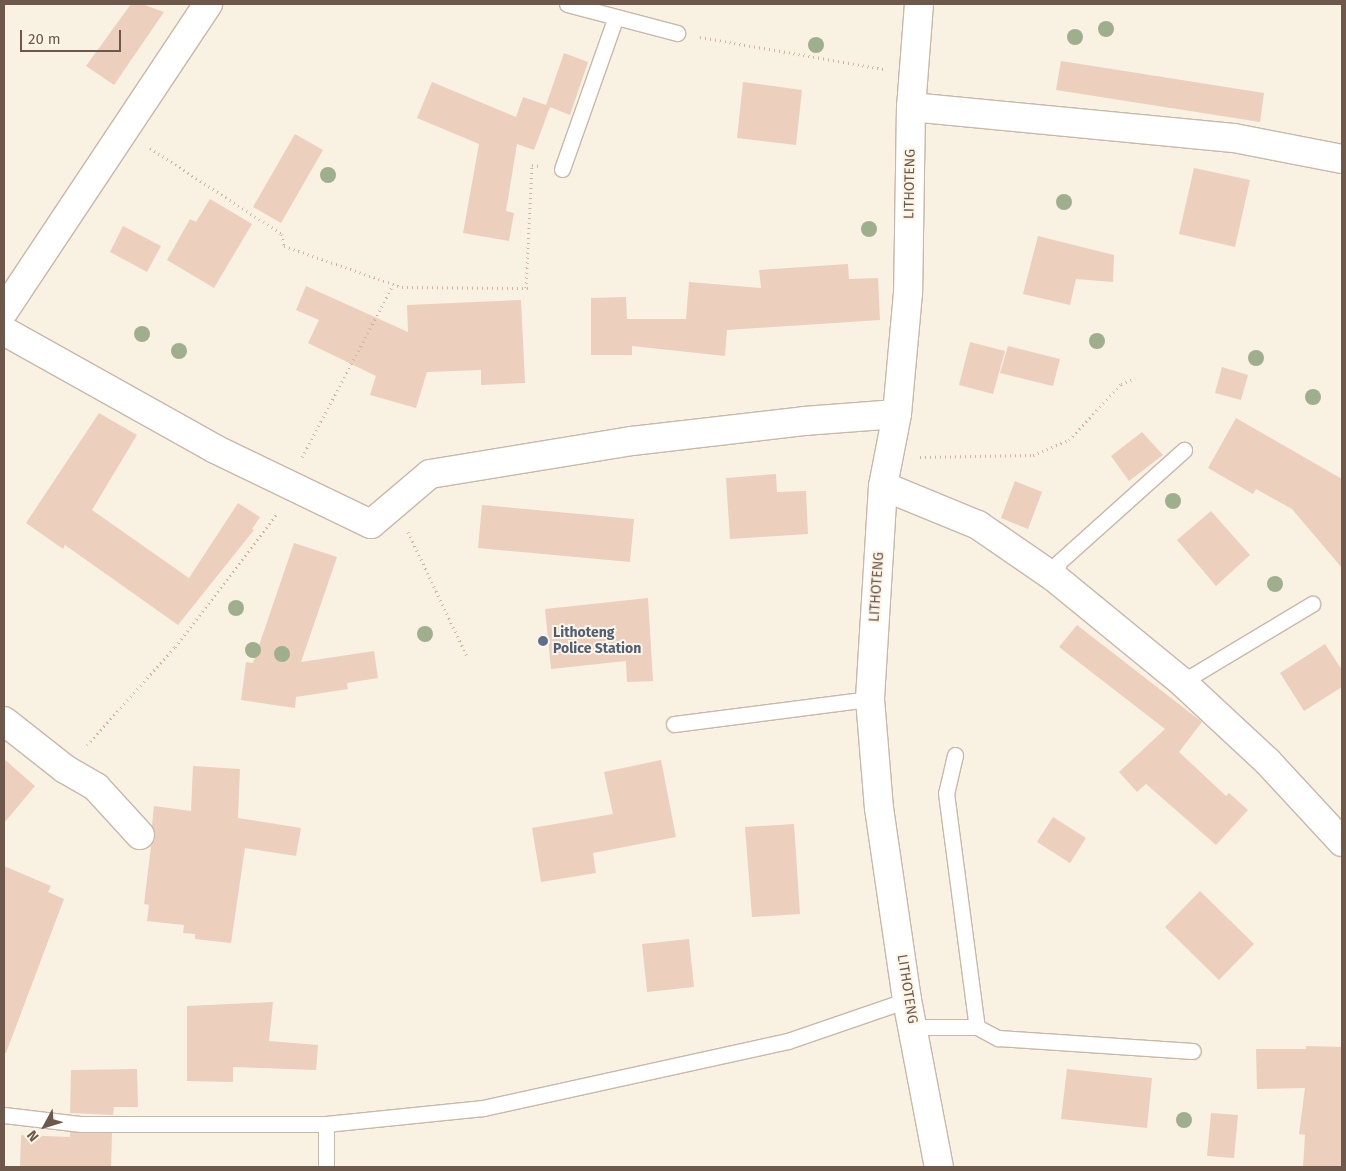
<!DOCTYPE html>
<style>
body{margin:0}
#map{position:relative;width:1346px;height:1171px;overflow:hidden;background:#f9f1e2;font-family:"Fira Sans",sans-serif}
div>[style]{position:absolute}
[style*='--x']{left:calc(var(--x)*1px);top:calc(var(--y)*1px);width:calc(var(--w)*1px);rotate:calc(var(--a)*1deg)}
.building>*{inset:0;background:#ecd0bd}
.path>*{height:3px;margin-top:-1.5px;transform-origin:0;background:repeating-linear-gradient(90deg,#d0b4a0 0 1px,transparent 0 5px)}
.roads{filter:drop-shadow(1px 0 #c8b8aa) drop-shadow(-1px 0 #c8b8aa) drop-shadow(0 1px #c8b8aa) drop-shadow(0 -1px #c8b8aa)}
.service>*{height:15px;margin:-7.5px;padding:0 7.5px;transform-origin:7.5px;border-radius:7.5px;background:#fff}
.minor>*{height:28px;margin:-14px;padding:0 14px;transform-origin:14px;border-radius:14px;background:#fff}
.secondary>*{height:28px;margin:-14px;padding:0 14px;transform-origin:14px;border-radius:14px;background:#fff}
.trees>*{width:16px;height:16px;margin:-8px;border-radius:50%;background:#9faf8d}
.dots>*{width:14px;height:14px;translate:-50% -50%;box-sizing:border-box;border:2px solid #fdf5e8;border-radius:50%}
span{translate:-50% -50%;white-space:nowrap;text-align:center;line-height:1.15;-webkit-text-stroke:4px #fdf5e8;paint-order:stroke}
.street-label{font-size:14px;color:#6e584b}
.service-label{font-size:14px;color:#4e5e75;font-weight:700}
.left{translate:0 -50%;text-align:left}
.frame{position:absolute;inset:0;border:5px solid #6e584b;pointer-events:none}
.north{position:absolute;left:20px;top:1101px;width:50px;height:50px;-webkit-text-stroke:4px #fdf5e8;paint-order:stroke;rotate:231deg;font-size:14px;font-weight:700;line-height:20px;text-align:center;color:#6e584b}
.north::after{content:'';display:block;margin:auto;width:18px;height:22px;background:#6e584b;clip-path:polygon(50% 0,100% 100%,50% 72%,0 100%)}
.scale{position:absolute;left:20px;top:30px;width:101px;height:22px;box-sizing:border-box;border:2px solid #6e584b;border-top:0;padding-left:6px;font-size:15px;line-height:18px;white-space:nowrap;color:#6e584b;-webkit-text-stroke:4px #fdf5e8;paint-order:stroke}
</style>
<div id="map">
<div class="building">
<i style="clip-path:polygon(131px 4px,142px 4px,164px 12px,114px 85px,86px 66px)"></i>
<i style="clip-path:polygon(564px 53px,588px 62px,570px 115px,550px 107px,534px 150px,517px 144px,506px 211px,514px 213px,509px 241px,463px 233px,479px 144px,417px 118px,432px 82px,516px 117px,523px 97px,546px 105px)"></i>
<i style="clip-path:polygon(1061px 61px,1264px 93px,1260px 122px,1056px 90px)"></i>
<i style="clip-path:polygon(743px 82px,802px 90px,796px 145px,737px 138px)"></i>
<i style="clip-path:polygon(295px 134px,323px 150px,281px 223px,253px 207px)"></i>
<i style="clip-path:polygon(1194px 168px,1250px 180px,1235px 247px,1179px 234px)"></i>
<i style="clip-path:polygon(210px 199px,252px 224px,214px 288px,167px 260px,190px 219px,196px 222px)"></i>
<i style="clip-path:polygon(123px 226px,161px 246px,147px 272px,110px 252px)"></i>
<i style="clip-path:polygon(1038px 236px,1114px 255px,1113px 282px,1076px 279px,1070px 305px,1023px 294px)"></i>
<i style="clip-path:polygon(848px 264px,849px 279px,878px 278px,880px 320px,727px 330px,725px 356px,632px 346px,632px 355px,591px 355px,591px 298px,626px 297px,627px 319px,686px 319px,689px 282px,761px 288px,759px 270px)"></i>
<i style="clip-path:polygon(306px 286px,408px 332px,407px 305px,521px 300px,525px 383px,481px 385px,481px 370px,427px 372px,416px 408px,370px 395px,376px 376px,308px 343px,319px 320px,296px 310px)"></i>
<i style="clip-path:polygon(970px 342px,1005px 351px,993px 394px,959px 385px)"></i>
<i style="clip-path:polygon(1008px 346px,1060px 359px,1053px 386px,1000px 373px)"></i>
<i style="clip-path:polygon(1222px 367px,1248px 375px,1241px 400px,1215px 393px)"></i>
<i style="clip-path:polygon(99px 413px,137px 435px,92px 510px,189px 578px,238px 503px,260px 517px,252px 529px,254px 530px,178px 625px,65px 545px,63px 549px,26px 523px)"></i>
<i style="clip-path:polygon(1236px 418px,1342px 479px,1342px 568px,1292px 509px,1256px 489px,1253px 494px,1208px 468px)"></i>
<i style="clip-path:polygon(1142px 432px,1163px 455px,1129px 481px,1111px 456px)"></i>
<i style="clip-path:polygon(776px 474px,777px 492px,806px 491px,808px 534px,730px 539px,726px 478px)"></i>
<i style="clip-path:polygon(1015px 481px,1042px 492px,1028px 529px,1001px 518px)"></i>
<i style="clip-path:polygon(482px 505px,634px 519px,630px 562px,478px 548px)"></i>
<i style="clip-path:polygon(1211px 511px,1250px 555px,1216px 586px,1177px 540px)"></i>
<i style="clip-path:polygon(294px 543px,337px 557px,301px 662px,374px 651px,378px 678px,347px 683px,348px 689px,296px 697px,295px 708px,241px 700px,246px 662px,253px 663px)"></i>
<i style="clip-path:polygon(648px 598px,653px 681px,627px 682px,626px 661px,551px 669px,545px 609px)"></i>
<i style="clip-path:polygon(1077px 625px,1202px 722px,1179px 752px,1226px 796px,1229px 793px,1248px 810px,1216px 845px,1146px 784px,1137px 792px,1119px 772px,1165px 729px,1059px 647px)"></i>
<i style="clip-path:polygon(1325px 644px,1342px 670px,1342px 687px,1304px 711px,1280px 673px)"></i>
<i style="clip-path:polygon(4px 759px,35px 786px,4px 823px)"></i>
<i style="clip-path:polygon(661px 760px,676px 837px,593px 853px,596px 873px,541px 882px,532px 828px,613px 814px,604px 772px)"></i>
<i style="clip-path:polygon(193px 766px,240px 769px,238px 818px,301px 828px,296px 856px,245px 848px,231px 943px,195px 939px,195px 934px,183px 933px,184px 925px,147px 921px,149px 905px,144px 904px,151px 846px,155px 839px,152px 825px,154px 806px,191px 811px)"></i>
<i style="clip-path:polygon(1053px 817px,1086px 838px,1070px 863px,1037px 842px)"></i>
<i style="clip-path:polygon(794px 824px,800px 914px,752px 917px,745px 827px)"></i>
<i style="clip-path:polygon(4px 866px,51px 886px,48px 892px,64px 899px,6px 1053px,4px 1053px)"></i>
<i style="clip-path:polygon(1200px 891px,1254px 944px,1219px 980px,1165px 927px)"></i>
<i style="clip-path:polygon(689px 939px,694px 987px,647px 992px,642px 944px)"></i>
<i style="clip-path:polygon(273px 1002px,269px 1041px,318px 1045px,316px 1070px,233px 1067px,233px 1082px,187px 1081px,187px 1006px)"></i>
<i style="clip-path:polygon(1306px 1046px,1342px 1047px,1342px 1167px,1303px 1167px,1305px 1135px,1299px 1134px,1305px 1088px,1257px 1089px,1256px 1049px,1306px 1049px)"></i>
<i style="clip-path:polygon(137px 1069px,138px 1107px,114px 1107px,113px 1115px,70px 1113px,71px 1070px)"></i>
<i style="clip-path:polygon(1067px 1069px,1152px 1078px,1147px 1128px,1061px 1119px)"></i>
<i style="clip-path:polygon(1211px 1113px,1238px 1115px,1234px 1158px,1207px 1156px)"></i>
<i style="clip-path:polygon(70px 1132px,112px 1133px,111px 1167px,20px 1167px,21px 1135px,70px 1137px)"></i>
</div>
<div class="path">
<i style="--x:700;--y:37;--w:186;--a:9.9"></i>
<i style="--x:150;--y:148;--w:158;--a:33.1"></i>
<i style="--x:282;--y:234;--w:12;--a:81"></i>
<i style="--x:284;--y:246;--w:125;--a:19.2"></i>
<i style="--x:402;--y:287;--w:127;--a:0.5"></i>
<i style="--x:526;--y:288;--w:123;--a:-87.2"></i>
<i style="--x:532;--y:165;--w:6;--a:9"></i>
<i style="--x:302;--y:457;--w:195;--a:-62.1"></i>
<i style="--x:920;--y:457;--w:113;--a:-1"></i>
<i style="--x:1033;--y:455;--w:39;--a:-23"></i>
<i style="--x:1069;--y:440;--w:76;--a:-47.1"></i>
<i style="--x:1121;--y:384;--w:15;--a:-23"></i>
<i style="--x:408;--y:532;--w:137;--a:64.6"></i>
<i style="--x:87;--y:745;--w:132;--a:-48.1"></i>
<i style="--x:175;--y:647;--w:169;--a:-52.5"></i>
</div>
<div class="roads">
<div class="service">
<i style="--x:567;--y:4;--w:114;--a:14.8"></i>
<i style="--x:562;--y:169;--w:159;--a:-70.5"></i>
<i style="--x:1055;--y:578;--w:16;--a:-76"></i>
<i style="--x:1059;--y:562;--w:168;--a:-41.9"></i>
<i style="--x:1182;--y:682;--w:152;--a:-31"></i>
<i style="--x:674;--y:724;--w:198;--a:-7.3"></i>
<i style="--x:955;--y:755;--w:39;--a:103"></i>
<i style="--x:946;--y:793;--w:236;--a:82.5"></i>
<i style="--x:913;--y:1027;--w:64;--a:0"></i>
<i style="--x:977;--y:1027;--w:24;--a:28"></i>
<i style="--x:998;--y:1038;--w:195;--a:3.8"></i>
<i style="--x:4;--y:1115;--w:78;--a:6.7"></i>
<i style="--x:81;--y:1124;--w:245;--a:0"></i>
<i style="--x:326;--y:1124;--w:158;--a:-5.8"></i>
<i style="--x:483;--y:1108;--w:312;--a:-12.4"></i>
<i style="--x:788;--y:1041;--w:126;--a:-19"></i>
<i style="--x:326;--y:1124;--w:43;--a:90"></i>
</div>
<div class="minor">
<i style="--x:911;--y:107;--w:324;--a:5.5"></i>
<i style="--x:1234;--y:138;--w:110;--a:11"></i>
<i style="--x:4;--y:331;--w:242;--a:29.2"></i>
<i style="--x:215;--y:449;--w:173;--a:25.7"></i>
<i style="--x:371;--y:524;--w:77;--a:-40.3"></i>
<i style="--x:430;--y:474;--w:205;--a:-9.3"></i>
<i style="--x:632;--y:441;--w:173;--a:-6.6"></i>
<i style="--x:804;--y:421;--w:93;--a:-4.3"></i>
<i style="--x:883;--y:486;--w:103;--a:22.3"></i>
<i style="--x:978;--y:525;--w:93;--a:34.5"></i>
<i style="--x:1055;--y:578;--w:164;--a:39.3"></i>
<i style="--x:1182;--y:682;--w:117;--a:42.9"></i>
<i style="--x:1268;--y:762;--w:109;--a:47.2"></i>
<i style="--x:4;--y:721;--w:78;--a:38.2"></i>
<i style="--x:65;--y:769;--w:36;--a:30"></i>
<i style="--x:96;--y:787;--w:65;--a:47.5"></i>
</div>
<div class="secondary">
<i style="--x:919;--y:4;--w:103;--a:94.4"></i>
<i style="--x:911;--y:107;--w:186;--a:90.9"></i>
<i style="--x:908;--y:293;--w:121;--a:95.2"></i>
<i style="--x:897;--y:414;--w:73;--a:101"></i>
<i style="--x:883;--y:486;--w:213;--a:93.5"></i>
<i style="--x:870;--y:699;--w:109;--a:85.3"></i>
<i style="--x:879;--y:808;--w:194;--a:81.7"></i>
<i style="--x:907;--y:1000;--w:170;--a:79.2"></i>
<i style="--x:4;--y:311;--w:369;--a:-56.4"></i>
</div>
</div>
<div class="trees">
<i style="left:1106px;top:29px"></i>
<i style="left:1075px;top:37px"></i>
<i style="left:816px;top:45px"></i>
<i style="left:328px;top:175px"></i>
<i style="left:1064px;top:202px"></i>
<i style="left:869px;top:229px"></i>
<i style="left:142px;top:334px"></i>
<i style="left:1097px;top:341px"></i>
<i style="left:179px;top:351px"></i>
<i style="left:1256px;top:358px"></i>
<i style="left:1313px;top:397px"></i>
<i style="left:1173px;top:501px"></i>
<i style="left:1275px;top:584px"></i>
<i style="left:236px;top:608px"></i>
<i style="left:425px;top:634px"></i>
<i style="left:253px;top:650px"></i>
<i style="left:282px;top:654px"></i>
<i style="left:1184px;top:1120px"></i>
</div>
<div class="dots">
<i style="left:543px;top:641px;background:#5c6f8a"></i>
</div>
<div class="street-label">
<span style="left:910px;top:184px;rotate:-89deg">LITHOTENG</span>
<span style="left:877px;top:587px;rotate:-86deg">LITHOTENG</span>
<span style="left:907px;top:989px;rotate:81deg">LITHOTENG</span>
</div>
<div class="service-label">
<span class="left" style="left:553px;top:641px">Lithoteng<br>Police Station</span>
</div>
<div class="frame"></div>
<div class="north">N</div>
<div class="scale">20 m</div>
</div>
